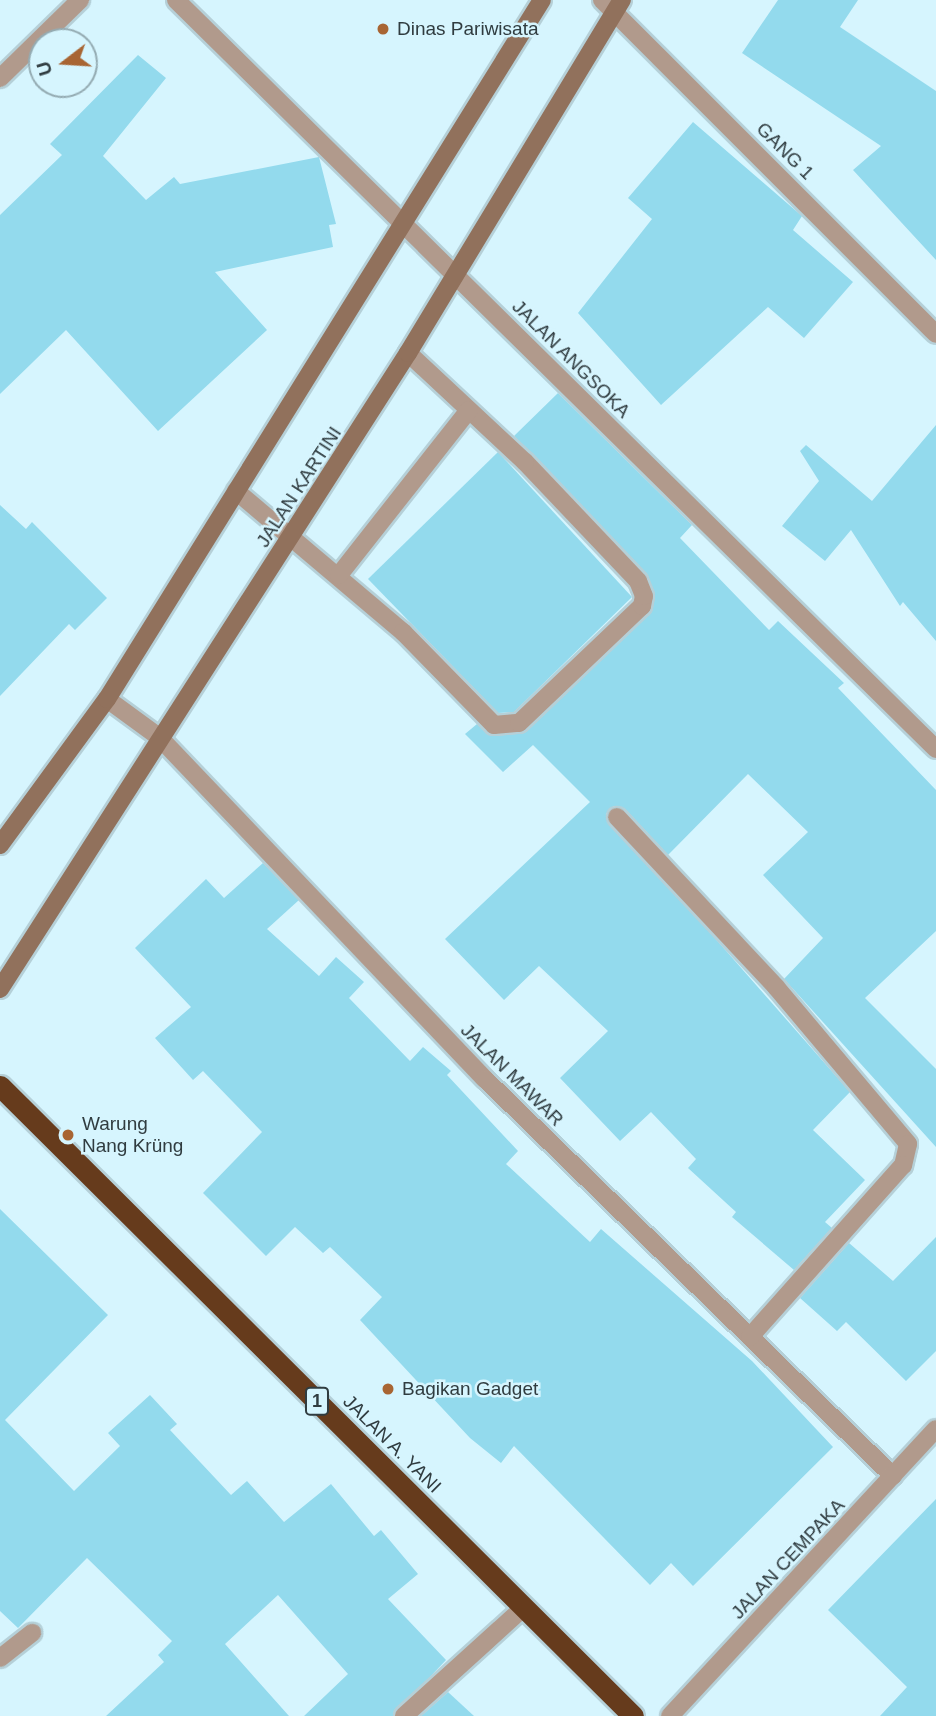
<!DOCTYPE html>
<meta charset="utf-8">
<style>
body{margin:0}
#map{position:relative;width:936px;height:1716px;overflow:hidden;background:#d6f5fe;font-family:Arial,sans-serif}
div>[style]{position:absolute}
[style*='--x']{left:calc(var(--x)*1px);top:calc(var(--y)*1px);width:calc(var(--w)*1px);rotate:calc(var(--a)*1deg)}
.building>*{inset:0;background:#93daed}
.roads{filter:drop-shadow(2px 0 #b5d0d8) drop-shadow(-2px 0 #b5d0d8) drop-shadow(0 2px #b5d0d8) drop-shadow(0 -2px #b5d0d8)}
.lane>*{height:18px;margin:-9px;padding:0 9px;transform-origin:9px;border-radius:9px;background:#b19a8c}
.street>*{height:18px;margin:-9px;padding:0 9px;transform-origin:9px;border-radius:9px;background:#b19a8c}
.secondary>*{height:18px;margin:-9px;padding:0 9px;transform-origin:9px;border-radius:9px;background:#91715c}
.highway>*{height:21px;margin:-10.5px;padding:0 10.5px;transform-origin:10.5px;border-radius:10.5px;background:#663b1c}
.dots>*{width:19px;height:19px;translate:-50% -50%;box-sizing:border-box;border:4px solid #d6f5fe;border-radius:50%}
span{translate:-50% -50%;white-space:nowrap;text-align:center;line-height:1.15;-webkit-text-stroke:5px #d6f5fe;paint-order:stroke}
.shield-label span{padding:2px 5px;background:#d6f5fe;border:2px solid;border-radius:5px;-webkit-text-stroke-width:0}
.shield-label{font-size:18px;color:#303c40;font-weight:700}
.poi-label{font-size:19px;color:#303c40}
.left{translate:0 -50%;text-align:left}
.street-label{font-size:19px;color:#303c40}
.north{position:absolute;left:28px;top:28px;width:70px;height:70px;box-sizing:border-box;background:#d6f5fe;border:2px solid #94abb2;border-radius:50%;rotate:253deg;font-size:19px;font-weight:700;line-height:28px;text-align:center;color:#303c40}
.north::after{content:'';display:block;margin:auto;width:24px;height:32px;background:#a86533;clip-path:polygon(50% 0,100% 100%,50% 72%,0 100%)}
</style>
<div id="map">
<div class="building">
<i style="clip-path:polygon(778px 0,858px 0,840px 27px,936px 91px,936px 260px,853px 170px,881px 146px,742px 53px)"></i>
<i style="clip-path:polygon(138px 55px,166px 78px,103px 156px,146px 200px,174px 177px,180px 184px,319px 157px,336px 224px,329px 225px,333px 247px,215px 272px,267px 330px,158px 431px,66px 330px,0 394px,0 215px,62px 155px,50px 144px)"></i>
<i style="clip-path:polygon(693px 122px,802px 216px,793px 230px,853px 282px,804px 338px,768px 307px,661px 405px,578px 313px,652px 219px,628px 198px)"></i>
<i style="clip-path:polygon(558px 393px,692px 525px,680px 538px,769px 630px,778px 621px,844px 683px,838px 688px,936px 790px,936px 931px,865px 998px,936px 1069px,936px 1147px,784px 979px,823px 938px,763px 875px,808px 832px,748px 774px,668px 855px,625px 809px,614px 806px,606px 814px,850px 1092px,813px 1130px,865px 1180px,825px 1222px,832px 1228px,794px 1270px,732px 1217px,736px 1212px,688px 1168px,696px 1159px,651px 1112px,620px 1141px,560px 1078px,608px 1031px,539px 966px,504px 1000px,445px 939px,590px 802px,533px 745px,503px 772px,465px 734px,477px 724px,491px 736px,526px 732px,653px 608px,646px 573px,514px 436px)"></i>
<i style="clip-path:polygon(936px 425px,936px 641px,903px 602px,900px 606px,851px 530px,825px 561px,782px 526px,819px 481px,800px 451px,806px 445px,872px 501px)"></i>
<i style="clip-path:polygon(498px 452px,632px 597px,514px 712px,498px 713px,368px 579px)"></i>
<i style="clip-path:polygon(0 505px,26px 529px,32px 522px,107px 598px,75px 630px,69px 624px,0 696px)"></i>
<i style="clip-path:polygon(263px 863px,299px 900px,267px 929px,319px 976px,336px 957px,364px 982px,349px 998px,410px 1061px,423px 1047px,451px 1071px,447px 1075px,518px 1151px,506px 1164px,590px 1242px,601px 1229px,752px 1361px,833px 1447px,693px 1586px,671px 1563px,650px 1585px,514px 1446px,501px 1463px,470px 1438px,360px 1320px,382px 1297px,330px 1247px,323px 1253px,295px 1227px,266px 1256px,203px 1193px,262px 1132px,203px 1071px,193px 1080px,155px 1038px,191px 1007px,135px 948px,206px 879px,224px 898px)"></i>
<i style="clip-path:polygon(0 1209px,108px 1315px,5px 1420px,74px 1491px,120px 1446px,108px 1433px,150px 1395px,177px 1424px,170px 1430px,231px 1495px,247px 1481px,284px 1522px,331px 1484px,374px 1536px,381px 1530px,418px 1574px,388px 1599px,446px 1660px,393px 1716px,304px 1716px,348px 1674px,278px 1595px,225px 1644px,289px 1716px,106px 1716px,164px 1662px,158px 1655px,172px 1641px,87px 1558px,18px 1628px,0 1611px)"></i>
<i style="clip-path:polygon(936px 1237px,936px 1351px,906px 1381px,846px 1322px,837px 1331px,800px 1298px,849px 1243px,893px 1281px)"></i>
<i style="clip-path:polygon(936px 1499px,936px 1716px,880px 1716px,907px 1687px,828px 1610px)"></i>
<i style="clip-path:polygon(448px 1692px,474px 1716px,421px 1716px)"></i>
</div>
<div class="roads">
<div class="lane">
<i style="--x:236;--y:491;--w:219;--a:40.2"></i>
<i style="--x:403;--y:632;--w:130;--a:45.6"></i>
<i style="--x:494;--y:725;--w:25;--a:-5"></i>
<i style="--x:519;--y:723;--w:170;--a:-43.6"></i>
<i style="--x:642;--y:606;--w:10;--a:-79"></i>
<i style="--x:644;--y:596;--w:16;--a:-112"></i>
<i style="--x:638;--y:581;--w:164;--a:-133.5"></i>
<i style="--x:525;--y:462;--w:160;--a:-137"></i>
<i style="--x:339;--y:575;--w:210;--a:-51.8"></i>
<i style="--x:0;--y:1658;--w:41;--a:-38"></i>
</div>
<div class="street">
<i style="--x:176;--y:0;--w:1067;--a:44.58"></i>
<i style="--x:602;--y:0;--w:472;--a:45"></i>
<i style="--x:0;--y:78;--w:112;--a:-44.3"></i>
<i style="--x:107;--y:699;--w:64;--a:36.2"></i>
<i style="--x:159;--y:737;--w:472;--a:46.4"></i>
<i style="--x:485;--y:1079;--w:569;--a:44.22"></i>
<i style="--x:617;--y:817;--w:233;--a:46.9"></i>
<i style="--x:776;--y:987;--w:205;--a:49.9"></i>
<i style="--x:908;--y:1144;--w:22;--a:103"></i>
<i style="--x:903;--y:1165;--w:230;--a:131.7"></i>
<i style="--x:404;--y:1716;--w:162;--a:-42.2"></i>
<i style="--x:670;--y:1716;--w:391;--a:-47.2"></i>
</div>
<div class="secondary">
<i style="--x:0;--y:845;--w:181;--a:-53.8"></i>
<i style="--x:107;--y:699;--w:823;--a:-58.11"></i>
<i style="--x:0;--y:989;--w:756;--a:-57.32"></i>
<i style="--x:408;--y:353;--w:413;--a:-58.8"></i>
</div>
<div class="highway">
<i style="--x:0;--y:1086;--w:893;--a:44.86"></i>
</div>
</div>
<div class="dots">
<i style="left:383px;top:29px;background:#a86533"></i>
<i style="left:68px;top:1135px;background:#a86533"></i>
<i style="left:388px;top:1389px;background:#a86533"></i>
</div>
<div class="shield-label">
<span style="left:317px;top:1401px">1</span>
</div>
<div class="poi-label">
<span class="left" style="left:397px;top:29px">Dinas Pariwisata</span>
<span class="left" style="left:82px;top:1135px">Warung<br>Nang Krüng</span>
<span class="left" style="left:402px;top:1389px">Bagikan Gadget</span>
</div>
<div class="street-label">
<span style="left:785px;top:151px;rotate:45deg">GANG 1</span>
<span style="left:571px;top:359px;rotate:45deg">JALAN ANGSOKA</span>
<span style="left:299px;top:487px;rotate:-57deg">JALAN KARTINI</span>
<span style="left:512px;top:1075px;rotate:45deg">JALAN MAWAR</span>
<span style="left:392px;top:1444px;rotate:45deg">JALAN A. YANI</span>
<span style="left:788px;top:1559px;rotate:-47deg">JALAN CEMPAKA</span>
</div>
<div class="north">U</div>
</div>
